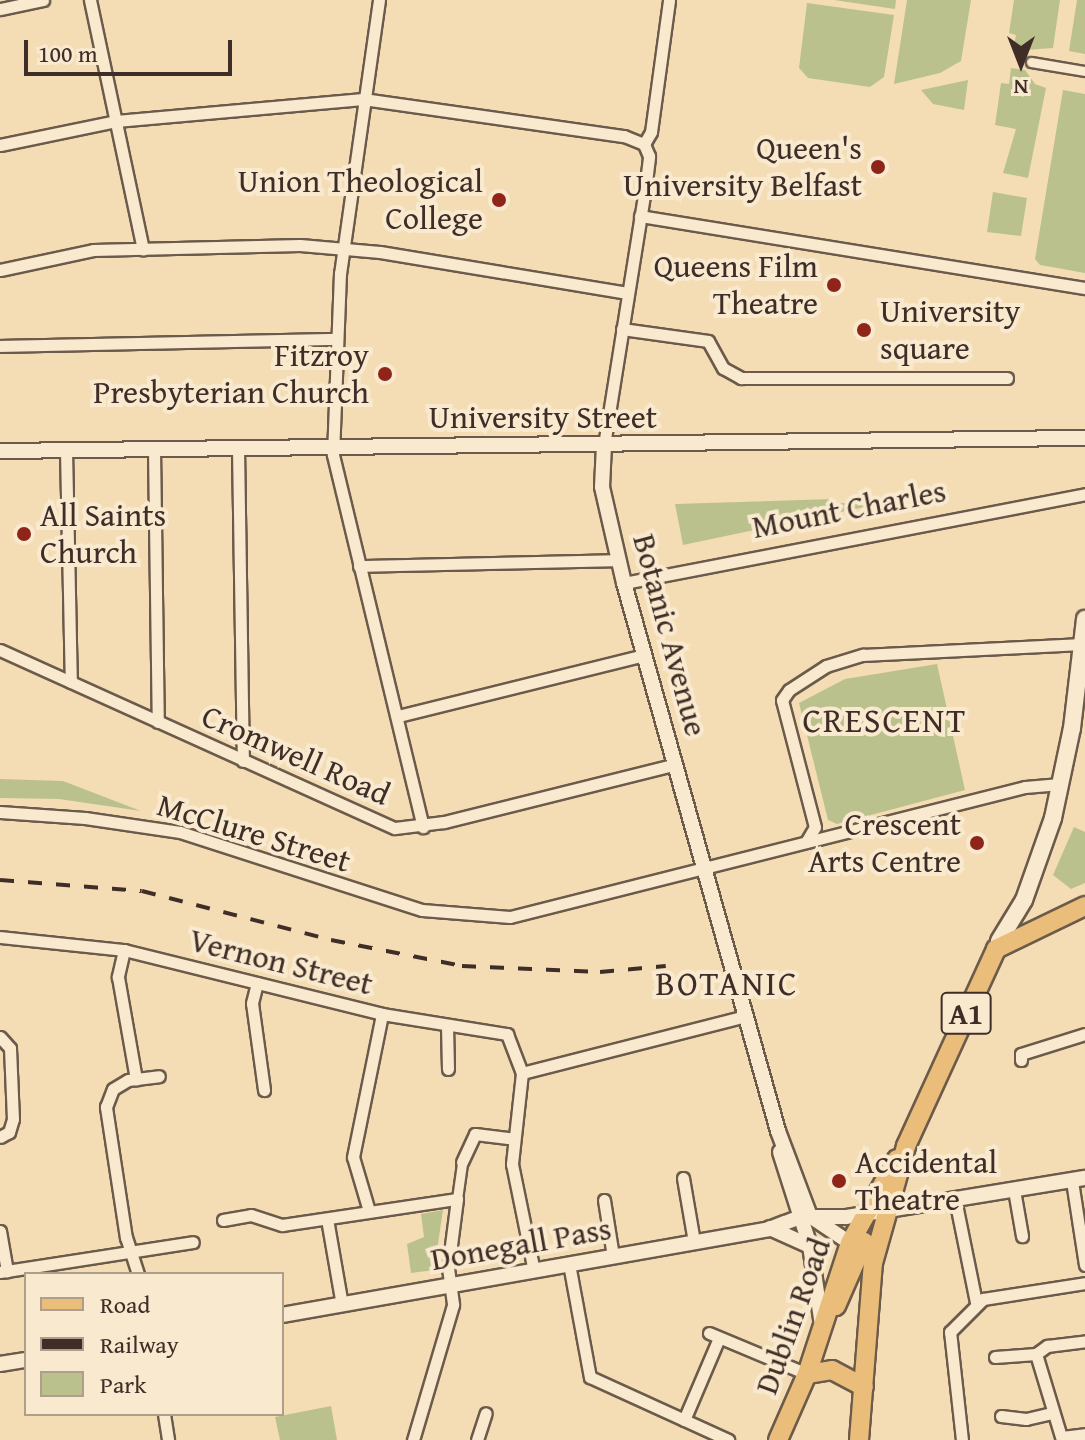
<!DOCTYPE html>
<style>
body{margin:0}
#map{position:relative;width:1085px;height:1440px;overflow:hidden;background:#f4ddb5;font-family:"Gentium Book Plus",serif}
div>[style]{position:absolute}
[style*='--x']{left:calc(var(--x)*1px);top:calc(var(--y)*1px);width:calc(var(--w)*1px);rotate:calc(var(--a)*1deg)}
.green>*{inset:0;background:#bbc18d}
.roads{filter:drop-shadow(2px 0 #6c5a4a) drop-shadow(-2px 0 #6c5a4a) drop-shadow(0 2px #6c5a4a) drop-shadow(0 -2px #6c5a4a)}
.pedestrian>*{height:9px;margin:-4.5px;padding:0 4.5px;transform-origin:4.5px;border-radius:4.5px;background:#f8e9cf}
.minor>*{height:11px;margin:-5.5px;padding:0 5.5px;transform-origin:5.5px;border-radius:5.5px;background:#f8e9cf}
.tertiary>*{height:14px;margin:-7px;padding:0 7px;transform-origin:7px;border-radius:7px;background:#f8e9cf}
.secondary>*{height:16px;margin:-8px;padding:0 8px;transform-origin:8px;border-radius:8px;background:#f8e9cf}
.primary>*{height:18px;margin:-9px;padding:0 9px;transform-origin:9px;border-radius:9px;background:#eabe7a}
.rail>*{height:4px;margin-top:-2px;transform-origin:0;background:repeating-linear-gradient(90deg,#3f2e27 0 14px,transparent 0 28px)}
.dots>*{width:22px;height:22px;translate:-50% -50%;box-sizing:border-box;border:4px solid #f8e9cf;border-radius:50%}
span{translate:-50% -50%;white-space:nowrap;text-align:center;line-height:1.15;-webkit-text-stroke:8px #f8e9cf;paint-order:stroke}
.shield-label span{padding:2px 6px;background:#f8e9cf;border:2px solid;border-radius:6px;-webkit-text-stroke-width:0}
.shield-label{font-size:30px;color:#3f2e27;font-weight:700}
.poi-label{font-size:32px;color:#3f2e27}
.right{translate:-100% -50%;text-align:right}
.left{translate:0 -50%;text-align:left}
.street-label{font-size:32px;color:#3f2e27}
.neighbourhood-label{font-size:34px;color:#3f2e27;letter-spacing:2px}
.legend{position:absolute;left:24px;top:1272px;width:260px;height:144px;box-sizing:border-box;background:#f8e9cf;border:2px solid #ae9e8c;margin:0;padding:10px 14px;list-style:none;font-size:24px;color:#3f2e27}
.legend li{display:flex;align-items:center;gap:16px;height:40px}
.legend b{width:40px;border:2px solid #ae9e8c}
.north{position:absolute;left:981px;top:24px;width:80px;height:80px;-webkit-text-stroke:6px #f8e9cf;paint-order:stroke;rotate:180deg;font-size:22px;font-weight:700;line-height:32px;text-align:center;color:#3f2e27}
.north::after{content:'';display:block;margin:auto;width:28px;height:36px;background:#3f2e27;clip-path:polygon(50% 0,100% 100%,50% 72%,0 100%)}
.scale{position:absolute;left:24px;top:40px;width:208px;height:36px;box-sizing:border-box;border:4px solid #3f2e27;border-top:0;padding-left:10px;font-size:24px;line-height:28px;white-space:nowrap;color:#3f2e27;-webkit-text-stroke:6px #f8e9cf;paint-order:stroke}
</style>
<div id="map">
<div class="green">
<i style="clip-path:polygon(834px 0,896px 0,895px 9px)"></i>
<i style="clip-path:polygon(907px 0,971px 0,961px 61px,940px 73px,894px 84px)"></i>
<i style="clip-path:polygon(1014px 0,1060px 0,1053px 48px,1013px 51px,1016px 35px,1009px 33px)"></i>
<i style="clip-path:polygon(1077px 0,1085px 0,1085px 54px,1069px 51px)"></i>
<i style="clip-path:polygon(807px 3px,894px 15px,884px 77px,870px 87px,808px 78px,799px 68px)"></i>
<i style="clip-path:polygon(1011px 68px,1025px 70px,1035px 84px,1046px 88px,1028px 178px,1003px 173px,1016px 129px,995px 125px,1001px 83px,1009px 84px)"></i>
<i style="clip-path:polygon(968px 80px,964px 110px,933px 104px,921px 90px)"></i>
<i style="clip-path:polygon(1063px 90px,1085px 94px,1085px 273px,1040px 265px,1035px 259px)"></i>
<i style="clip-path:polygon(993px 192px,1027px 198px,1021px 236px,987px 232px)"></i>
<i style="clip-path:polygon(833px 499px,834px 503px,884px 503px,683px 545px,675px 504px)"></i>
<i style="clip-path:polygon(937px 664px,965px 790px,837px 824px,828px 820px,799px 703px,845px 679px)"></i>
<i style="clip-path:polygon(0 779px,63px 781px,141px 811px,59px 799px,0 798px)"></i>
<i style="clip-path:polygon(1074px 827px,1085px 832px,1085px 883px,1071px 889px,1053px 875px)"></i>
<i style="clip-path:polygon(443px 1210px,434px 1270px,411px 1273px,407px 1244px,424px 1237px,421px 1214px)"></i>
<i style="clip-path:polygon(331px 1406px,337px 1440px,280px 1440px,275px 1417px)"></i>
</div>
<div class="roads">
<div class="pedestrian">
<i style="--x:1031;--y:62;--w:55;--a:9.5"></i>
<i style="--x:457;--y:1199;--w:37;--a:-82"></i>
</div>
<div class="minor">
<i style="--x:90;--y:0;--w:255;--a:78"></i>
<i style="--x:379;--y:0;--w:276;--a:98.1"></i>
<i style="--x:340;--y:273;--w:182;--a:92.2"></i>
<i style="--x:333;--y:455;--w:383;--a:76.4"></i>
<i style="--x:0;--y:9;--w:44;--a:-11.8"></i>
<i style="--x:644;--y:144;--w:14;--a:-60"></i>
<i style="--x:651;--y:132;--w:133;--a:-82.2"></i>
<i style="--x:0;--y:145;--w:118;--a:-11.7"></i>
<i style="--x:116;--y:121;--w:248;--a:-5.1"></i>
<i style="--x:363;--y:99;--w:264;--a:8.1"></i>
<i style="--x:624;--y:136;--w:22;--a:22"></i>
<i style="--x:640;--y:216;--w:451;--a:9.2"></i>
<i style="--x:0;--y:270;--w:95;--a:-12.1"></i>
<i style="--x:93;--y:250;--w:207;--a:-1.4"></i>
<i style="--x:300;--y:245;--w:80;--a:5"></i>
<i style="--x:380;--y:252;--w:251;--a:9.4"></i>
<i style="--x:622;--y:329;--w:87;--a:7.9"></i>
<i style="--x:708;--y:341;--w:31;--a:61"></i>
<i style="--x:723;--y:368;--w:21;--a:29"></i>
<i style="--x:741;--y:378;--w:266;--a:0"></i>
<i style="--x:0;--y:346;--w:335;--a:-1.2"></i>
<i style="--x:604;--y:445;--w:266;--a:-80.9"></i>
<i style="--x:646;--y:182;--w:26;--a:-83"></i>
<i style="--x:649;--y:156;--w:13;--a:-113"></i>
<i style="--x:238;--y:448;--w:313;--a:89.1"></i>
<i style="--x:154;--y:449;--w:273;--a:89.2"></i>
<i style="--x:66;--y:450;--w:232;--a:88.8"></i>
<i style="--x:359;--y:566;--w:259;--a:-1.3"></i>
<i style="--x:624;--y:583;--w:470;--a:-10.9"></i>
<i style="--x:0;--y:650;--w:433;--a:24.3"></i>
<i style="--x:395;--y:828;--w:49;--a:-7"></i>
<i style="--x:444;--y:822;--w:239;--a:-14"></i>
<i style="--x:398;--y:716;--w:254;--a:-13.9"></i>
<i style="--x:0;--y:812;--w:85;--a:4"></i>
<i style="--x:85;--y:818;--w:96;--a:8.4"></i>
<i style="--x:180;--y:832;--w:254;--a:17.9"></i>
<i style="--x:422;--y:910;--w:88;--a:4.5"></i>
<i style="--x:510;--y:917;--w:531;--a:-14.17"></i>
<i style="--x:1025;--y:787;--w:35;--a:-5"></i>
<i style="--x:806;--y:842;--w:17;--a:-59"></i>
<i style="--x:815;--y:827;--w:131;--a:-104.6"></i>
<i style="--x:782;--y:700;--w:12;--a:-55"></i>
<i style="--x:789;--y:690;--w:44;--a:-33"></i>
<i style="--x:826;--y:666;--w:39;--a:-17"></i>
<i style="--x:863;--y:655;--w:219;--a:-2.9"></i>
<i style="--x:0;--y:937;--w:125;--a:6"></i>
<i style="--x:124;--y:950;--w:266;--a:13.9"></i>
<i style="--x:382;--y:1014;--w:127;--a:9.1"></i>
<i style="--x:507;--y:1034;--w:42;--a:69"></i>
<i style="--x:522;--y:1073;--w:92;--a:96.3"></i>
<i style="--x:512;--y:1164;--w:109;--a:78.4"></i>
<i style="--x:124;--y:950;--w:28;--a:103"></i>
<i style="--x:118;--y:977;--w:104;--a:80"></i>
<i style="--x:257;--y:983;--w:21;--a:104"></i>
<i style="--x:252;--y:1003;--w:88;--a:82.1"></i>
<i style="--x:447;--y:1025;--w:44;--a:88.7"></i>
<i style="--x:0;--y:1037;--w:15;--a:48"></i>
<i style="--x:10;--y:1048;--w:71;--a:87.6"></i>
<i style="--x:13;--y:1119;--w:14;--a:107"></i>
<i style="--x:9;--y:1132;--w:10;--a:151"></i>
<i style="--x:1021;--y:1060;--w:6;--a:-90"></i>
<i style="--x:1021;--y:1054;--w:67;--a:-17.4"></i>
<i style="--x:522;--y:1073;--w:230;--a:-14.3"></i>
<i style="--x:462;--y:1162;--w:31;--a:-65"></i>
<i style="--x:475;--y:1134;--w:39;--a:7"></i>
<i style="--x:683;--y:1178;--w:65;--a:80.2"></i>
<i style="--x:1072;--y:1181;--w:85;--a:81.2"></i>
<i style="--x:1014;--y:1190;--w:47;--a:80.1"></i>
<i style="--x:955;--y:1199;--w:105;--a:78.5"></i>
<i style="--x:604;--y:1200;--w:57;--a:80.9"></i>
<i style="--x:369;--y:1211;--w:56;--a:-106.5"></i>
<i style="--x:353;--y:1157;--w:146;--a:-78.5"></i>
<i style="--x:327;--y:1219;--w:87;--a:80.1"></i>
<i style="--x:223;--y:1220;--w:28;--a:-10"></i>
<i style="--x:251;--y:1215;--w:33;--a:18"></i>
<i style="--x:282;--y:1225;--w:177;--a:-8.5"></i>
<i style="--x:457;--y:1199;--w:70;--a:97.4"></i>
<i style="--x:448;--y:1268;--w:37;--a:82"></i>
<i style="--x:453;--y:1305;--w:141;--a:106.5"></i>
<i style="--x:0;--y:1231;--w:41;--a:80.1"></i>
<i style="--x:569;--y:1264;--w:115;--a:79.5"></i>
<i style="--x:590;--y:1377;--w:152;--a:24.5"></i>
<i style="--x:0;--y:1272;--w:195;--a:-8.8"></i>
<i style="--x:138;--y:1274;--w:38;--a:-108"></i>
<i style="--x:126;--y:1238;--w:133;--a:-98.7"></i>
<i style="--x:106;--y:1107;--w:19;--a:-69"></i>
<i style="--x:113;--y:1089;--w:17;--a:-31"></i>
<i style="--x:128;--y:1080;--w:31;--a:-7"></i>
<i style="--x:709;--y:1333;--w:106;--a:22.7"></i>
<i style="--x:995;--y:1357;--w:41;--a:-4.2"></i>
<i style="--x:164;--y:1414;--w:26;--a:81"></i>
<i style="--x:1001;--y:1416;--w:25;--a:7"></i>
<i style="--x:1026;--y:1419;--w:26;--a:-13"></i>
<i style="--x:684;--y:1420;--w:89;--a:-66.9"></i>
<i style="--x:1062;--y:1437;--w:23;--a:-7"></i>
<i style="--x:477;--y:1440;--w:28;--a:-72"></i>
<i style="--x:962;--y:1440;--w:109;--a:-96.3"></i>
<i style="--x:950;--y:1332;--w:47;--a:-45"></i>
<i style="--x:983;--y:1299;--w:103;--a:-8.9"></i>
<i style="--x:1062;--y:1440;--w:90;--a:-106.8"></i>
<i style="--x:1036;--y:1354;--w:14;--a:-36"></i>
<i style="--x:1047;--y:1346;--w:38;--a:-7"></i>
</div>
<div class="tertiary">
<i style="--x:604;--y:445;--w:42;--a:92.7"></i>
<i style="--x:602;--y:487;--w:98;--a:77.1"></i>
<i style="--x:624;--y:583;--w:569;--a:74.3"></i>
<i style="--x:778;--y:1131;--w:91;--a:69.4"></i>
<i style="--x:0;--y:451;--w:1085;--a:-0.69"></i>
<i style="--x:780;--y:1152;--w:99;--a:72.3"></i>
<i style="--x:810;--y:1246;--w:80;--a:81.4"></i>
<i style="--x:810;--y:1216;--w:55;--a:34"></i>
<i style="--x:770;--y:1228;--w:44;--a:24.2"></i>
<i style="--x:282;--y:1315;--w:495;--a:-10"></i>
<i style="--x:769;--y:1229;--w:33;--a:-21"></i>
<i style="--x:800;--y:1217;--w:46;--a:0"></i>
<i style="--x:846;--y:1217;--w:242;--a:-9.3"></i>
<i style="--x:0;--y:1364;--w:26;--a:-9"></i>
</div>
<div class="secondary">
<i style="--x:999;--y:941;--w:48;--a:-58.6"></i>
<i style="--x:1024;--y:900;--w:87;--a:-70.5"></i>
<i style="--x:1053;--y:818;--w:92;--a:-78.1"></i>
<i style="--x:1072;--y:728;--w:110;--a:-83.2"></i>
</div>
<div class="primary">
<i style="--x:836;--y:1306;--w:70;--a:-66.4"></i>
<i style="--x:807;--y:1374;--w:25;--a:-9"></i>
<i style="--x:832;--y:1370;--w:36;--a:28"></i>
<i style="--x:778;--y:1440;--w:72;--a:-66.3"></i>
<i style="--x:807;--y:1374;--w:138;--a:-71.8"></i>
<i style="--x:850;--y:1243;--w:96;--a:-60.8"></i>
<i style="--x:859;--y:1440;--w:178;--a:-85.5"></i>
<i style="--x:873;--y:1263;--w:122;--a:-74.2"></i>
<i style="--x:906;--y:1146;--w:217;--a:-65.4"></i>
<i style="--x:996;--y:949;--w:99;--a:-25.8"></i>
</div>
</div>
<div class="rail">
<i style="--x:0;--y:880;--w:142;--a:4.4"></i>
<i style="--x:142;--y:891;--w:195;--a:14.5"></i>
<i style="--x:331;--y:940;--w:134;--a:11.2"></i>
<i style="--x:462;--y:966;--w:138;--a:2.5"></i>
<i style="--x:600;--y:972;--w:66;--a:-5.2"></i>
</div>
<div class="dots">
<i style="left:878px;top:167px;background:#8f2418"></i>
<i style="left:499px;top:200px;background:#8f2418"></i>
<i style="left:834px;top:285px;background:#8f2418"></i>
<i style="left:864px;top:330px;background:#8f2418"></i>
<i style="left:385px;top:374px;background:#8f2418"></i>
<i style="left:24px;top:534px;background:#8f2418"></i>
<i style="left:977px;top:843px;background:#8f2418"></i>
<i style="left:839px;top:1181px;background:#8f2418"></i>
</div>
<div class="shield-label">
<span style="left:966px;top:1013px">A1</span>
</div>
<div class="poi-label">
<span class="right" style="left:862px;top:167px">Queen's<br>University Belfast</span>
<span class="right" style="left:483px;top:200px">Union Theological<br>College</span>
<span class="right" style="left:818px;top:285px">Queens Film<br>Theatre</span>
<span class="left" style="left:880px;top:330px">University<br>square</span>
<span class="right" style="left:369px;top:374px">Fitzroy<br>Presbyterian Church</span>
<span class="left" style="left:40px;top:534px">All Saints<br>Church</span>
<span class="right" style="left:961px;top:843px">Crescent<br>Arts Centre</span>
<span class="left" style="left:855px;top:1181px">Accidental<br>Theatre</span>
</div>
<div class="street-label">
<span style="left:543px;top:417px">University Street</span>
<span style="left:849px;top:509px;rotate:-11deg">Mount Charles</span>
<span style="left:670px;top:635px;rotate:75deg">Botanic Avenue</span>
<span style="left:296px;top:755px;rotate:24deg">Cromwell Road</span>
<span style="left:254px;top:833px;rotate:17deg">McClure Street</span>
<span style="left:281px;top:962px;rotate:14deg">Vernon Street</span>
<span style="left:521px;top:1244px;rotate:-10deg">Donegall Pass</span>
<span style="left:793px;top:1316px;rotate:-70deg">Dublin Road</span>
</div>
<div class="neighbourhood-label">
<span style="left:885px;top:720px">CRESCENT</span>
<span style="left:727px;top:983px">BOTANIC</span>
</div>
<ul class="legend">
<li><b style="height:10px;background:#eabe7a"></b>Road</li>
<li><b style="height:10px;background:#3f2e27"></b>Railway</li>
<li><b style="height:22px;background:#bbc18d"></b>Park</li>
</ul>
<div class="north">N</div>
<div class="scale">100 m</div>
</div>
